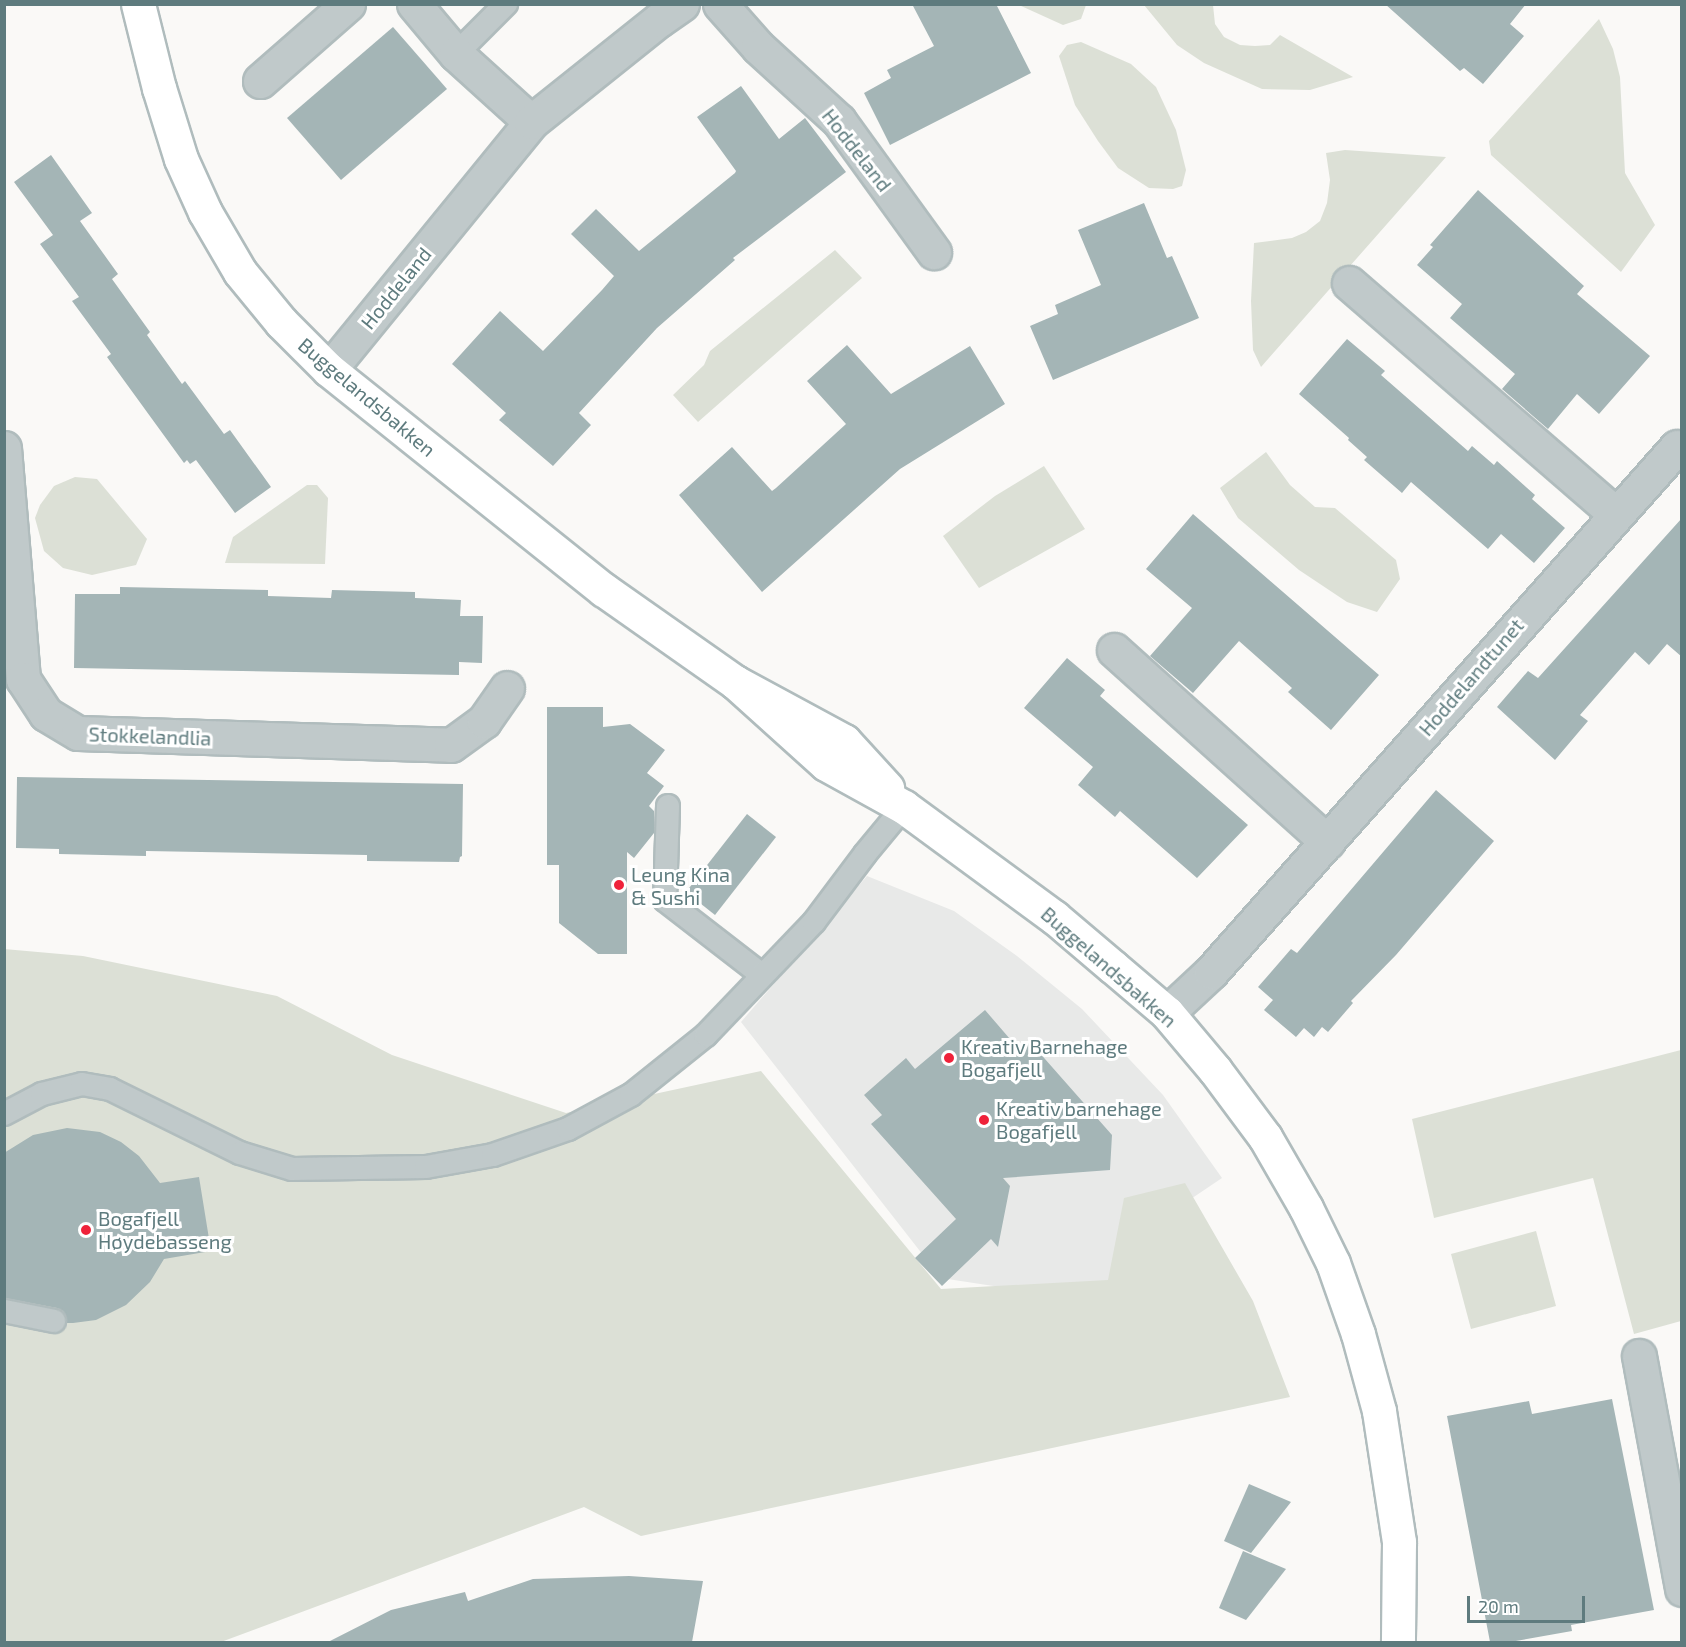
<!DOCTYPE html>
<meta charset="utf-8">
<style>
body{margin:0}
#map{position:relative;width:1686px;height:1647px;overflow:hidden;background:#faf9f7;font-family:"Exo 2",sans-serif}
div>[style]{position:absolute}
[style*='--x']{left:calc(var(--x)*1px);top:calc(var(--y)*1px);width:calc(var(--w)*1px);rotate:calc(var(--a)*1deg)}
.built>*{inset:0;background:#e8e9e8}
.green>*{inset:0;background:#dce0d6}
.building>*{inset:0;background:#a4b5b6}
.roads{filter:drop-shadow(2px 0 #b0bcbd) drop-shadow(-2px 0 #b0bcbd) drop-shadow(0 2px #b0bcbd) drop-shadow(0 -2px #b0bcbd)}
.lane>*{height:22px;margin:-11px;padding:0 11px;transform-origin:11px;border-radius:11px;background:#c0c9ca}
.street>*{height:33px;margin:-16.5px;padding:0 16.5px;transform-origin:16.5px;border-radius:16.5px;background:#c0c9ca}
.secondary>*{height:33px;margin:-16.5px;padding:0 16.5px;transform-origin:16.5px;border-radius:16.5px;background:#fff}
.dots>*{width:16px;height:16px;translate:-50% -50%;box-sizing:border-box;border:3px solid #fff;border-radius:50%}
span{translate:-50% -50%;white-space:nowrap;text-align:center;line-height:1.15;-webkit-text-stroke:6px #fff;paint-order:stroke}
.street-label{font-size:20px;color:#5e7b7e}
.poi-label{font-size:20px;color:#5e7b7e}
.left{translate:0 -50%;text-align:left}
.frame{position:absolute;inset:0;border:6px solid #5e7b7e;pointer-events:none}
.scale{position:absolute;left:1467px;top:1596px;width:118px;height:27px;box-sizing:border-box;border:3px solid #5e7b7e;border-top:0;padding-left:8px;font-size:18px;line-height:21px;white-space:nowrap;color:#5e7b7e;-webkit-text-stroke:4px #fff;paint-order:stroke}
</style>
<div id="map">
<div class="built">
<i style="clip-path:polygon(867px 876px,954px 911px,1017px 956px,1082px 1009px,1163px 1095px,1222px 1178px,1173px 1211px,1099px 1302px,941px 1278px,741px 1022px)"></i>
</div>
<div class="green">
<i style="clip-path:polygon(1019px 5px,1086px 5px,1081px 19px,1063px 25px)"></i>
<i style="clip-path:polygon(1144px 5px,1213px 5px,1215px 24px,1224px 37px,1240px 45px,1255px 46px,1270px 45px,1280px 35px,1353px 77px,1310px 90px,1262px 89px,1204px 63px,1177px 45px)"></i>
<i style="clip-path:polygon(1599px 19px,1613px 49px,1620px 77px,1625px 173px,1655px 225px,1621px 272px,1491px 155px,1489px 141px)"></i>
<i style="clip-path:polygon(1081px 42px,1131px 64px,1156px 87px,1176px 130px,1186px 170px,1182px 186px,1173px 189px,1149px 188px,1118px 168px,1098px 141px,1075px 105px,1059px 56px,1067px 45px)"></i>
<i style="clip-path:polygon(1345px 150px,1446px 157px,1261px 367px,1253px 350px,1251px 301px,1254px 243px,1292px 238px,1306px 232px,1320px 221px,1327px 203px,1330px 180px,1326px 153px)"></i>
<i style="clip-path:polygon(835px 250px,862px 278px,698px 422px,673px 395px,704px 365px,710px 351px)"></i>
<i style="clip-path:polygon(1266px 452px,1290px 485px,1315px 507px,1335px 508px,1396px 560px,1400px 579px,1377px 612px,1347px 602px,1299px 570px,1238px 518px,1220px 488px)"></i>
<i style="clip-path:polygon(1044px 466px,1085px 529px,979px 588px,943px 536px,995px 496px)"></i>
<i style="clip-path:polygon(75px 477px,97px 479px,147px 539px,136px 565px,92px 575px,63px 568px,44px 551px,35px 518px,40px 505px,54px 486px)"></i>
<i style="clip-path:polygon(307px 485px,317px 485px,328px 498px,325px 564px,225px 563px,233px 537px)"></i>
<i style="clip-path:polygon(4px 949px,83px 956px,277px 996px,392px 1055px,566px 1113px,761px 1071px,941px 1289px,1108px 1280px,1124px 1198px,1185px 1183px,1253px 1301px,1290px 1397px,641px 1536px,584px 1507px,221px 1642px,5px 1642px)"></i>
<i style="clip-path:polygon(1681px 1050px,1681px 1321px,1634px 1334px,1593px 1178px,1434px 1218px,1412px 1119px)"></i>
<i style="clip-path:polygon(1536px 1231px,1556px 1306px,1471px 1329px,1451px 1254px)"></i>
</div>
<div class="building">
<i style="clip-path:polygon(912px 4px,996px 4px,1031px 73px,890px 145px,864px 93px,891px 78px,887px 70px,934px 46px)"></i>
<i style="clip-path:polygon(1385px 4px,1526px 4px,1510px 24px,1524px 36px,1483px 84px,1464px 68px,1460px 71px)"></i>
<i style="clip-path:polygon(393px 27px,447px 89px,341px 180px,287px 118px)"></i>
<i style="clip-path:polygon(741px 86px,779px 139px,805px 118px,846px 172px,733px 258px,735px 260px,657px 328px,579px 413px,591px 425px,553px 466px,499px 420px,506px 413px,452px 364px,500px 311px,543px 351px,602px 290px,614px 276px,571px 234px,596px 209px,639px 251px,735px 173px,736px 171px,697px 117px)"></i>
<i style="clip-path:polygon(51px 155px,92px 213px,80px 221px,118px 274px,112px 279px,150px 332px,147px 335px,182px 384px,185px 381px,224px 434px,230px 430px,271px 487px,235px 513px,196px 460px,190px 464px,187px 460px,184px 463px,107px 357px,111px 354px,72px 301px,79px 297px,40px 244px,53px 235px,14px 182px)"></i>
<i style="clip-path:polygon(1478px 190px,1584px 286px,1577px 294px,1650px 356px,1599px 414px,1577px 394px,1548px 429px,1502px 389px,1515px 374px,1450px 318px,1462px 304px,1417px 265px,1433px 247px,1430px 245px)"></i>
<i style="clip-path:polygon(1144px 203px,1167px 258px,1172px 256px,1199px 318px,1053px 380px,1030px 326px,1058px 314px,1055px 305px,1101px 285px,1078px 230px)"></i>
<i style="clip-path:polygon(1347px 339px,1385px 371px,1381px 375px,1468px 451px,1472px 446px,1494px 465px,1497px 461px,1535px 495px,1532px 499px,1565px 528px,1534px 563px,1501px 534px,1488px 549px,1411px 482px,1402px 493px,1364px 460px,1367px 457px,1348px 440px,1349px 438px,1299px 394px)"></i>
<i style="clip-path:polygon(847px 345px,891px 394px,970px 346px,1005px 404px,900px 469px,762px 592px,679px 495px,732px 447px,772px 491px,776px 488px,846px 424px,807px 381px)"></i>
<i style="clip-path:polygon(1193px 514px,1379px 675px,1331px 730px,1288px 692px,1292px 688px,1239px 641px,1193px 693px,1150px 656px,1192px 608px,1146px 569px)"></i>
<i style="clip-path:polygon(1682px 518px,1682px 657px,1667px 644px,1649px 665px,1635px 652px,1580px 715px,1588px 721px,1555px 760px,1497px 707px,1528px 671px,1538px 678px)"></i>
<i style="clip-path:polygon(120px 587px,268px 590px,268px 596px,331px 598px,332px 590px,415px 592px,415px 598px,461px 600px,460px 616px,483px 616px,482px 663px,459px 662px,459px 675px,74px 668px,75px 594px,120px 594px)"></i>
<i style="clip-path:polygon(1067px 658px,1105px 690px,1100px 696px,1248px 825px,1197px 878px,1120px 811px,1115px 817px,1078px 785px,1093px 767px,1024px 708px)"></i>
<i style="clip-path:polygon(547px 707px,603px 707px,603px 727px,630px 724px,665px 750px,647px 773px,664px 786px,649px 806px,654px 811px,654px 833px,634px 858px,627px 852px,627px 954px,598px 954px,559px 923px,559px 865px,547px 865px)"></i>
<i style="clip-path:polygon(17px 777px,463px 784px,462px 856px,460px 857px,459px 862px,367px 861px,367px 855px,146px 851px,146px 856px,59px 854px,59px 849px,16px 848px)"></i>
<i style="clip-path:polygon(1436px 790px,1494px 841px,1396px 955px,1351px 1001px,1353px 1003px,1328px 1032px,1322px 1027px,1314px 1037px,1304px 1028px,1296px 1037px,1264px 1010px,1273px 1000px,1258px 987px,1291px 949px,1297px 953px)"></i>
<i style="clip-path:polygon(747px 814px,776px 837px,715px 915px,686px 892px)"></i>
<i style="clip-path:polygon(985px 1010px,1016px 1046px,1030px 1042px,1112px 1135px,1110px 1170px,1003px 1178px,1010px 1186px,998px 1247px,991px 1239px,942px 1286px,915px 1258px,956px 1219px,871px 1124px,882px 1115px,864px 1095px,906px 1058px,915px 1069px)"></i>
<i style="clip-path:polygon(67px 1128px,100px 1132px,121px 1142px,139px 1156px,160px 1183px,199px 1177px,211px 1251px,164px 1259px,150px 1282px,126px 1305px,96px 1320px,73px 1323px,67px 1323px,63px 1311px,57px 1308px,4px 1298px,4px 1153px,33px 1135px)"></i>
<i style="clip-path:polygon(1612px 1399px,1654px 1610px,1571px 1625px,1572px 1631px,1510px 1642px,1490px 1642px,1447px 1416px,1529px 1401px,1532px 1414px)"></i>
<i style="clip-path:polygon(1249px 1484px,1291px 1502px,1251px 1553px,1224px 1541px)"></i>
<i style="clip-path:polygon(1243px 1551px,1286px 1569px,1246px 1620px,1219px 1608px)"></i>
<i style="clip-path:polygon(629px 1576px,703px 1581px,692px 1642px,328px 1642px,391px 1610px,465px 1592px,468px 1601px,533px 1579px)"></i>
</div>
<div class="roads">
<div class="lane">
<i style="--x:456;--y:54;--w:71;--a:-45"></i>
<i style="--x:668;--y:806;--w:94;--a:91.8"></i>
<i style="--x:665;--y:900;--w:123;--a:37.7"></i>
<i style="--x:4;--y:1114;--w:43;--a:-27.8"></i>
<i style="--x:42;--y:1094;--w:41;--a:-14"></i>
<i style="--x:82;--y:1084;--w:28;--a:10"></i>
<i style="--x:110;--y:1089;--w:145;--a:26.2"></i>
<i style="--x:240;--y:1153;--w:54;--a:17.1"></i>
<i style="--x:292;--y:1169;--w:134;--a:-0.9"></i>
<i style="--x:426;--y:1167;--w:68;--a:-10.2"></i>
<i style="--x:493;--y:1155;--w:79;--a:-19.1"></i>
<i style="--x:568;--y:1129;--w:72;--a:-28.4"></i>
<i style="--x:631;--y:1095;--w:96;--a:-38.7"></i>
<i style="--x:706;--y:1035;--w:156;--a:-46.3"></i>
<i style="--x:814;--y:922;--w:85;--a:-53.1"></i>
<i style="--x:865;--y:854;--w:61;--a:-50.3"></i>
<i style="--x:4;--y:1311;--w:51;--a:11.3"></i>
</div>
<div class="street">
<i style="--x:414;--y:4;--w:65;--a:50"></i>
<i style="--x:456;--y:54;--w:101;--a:42.2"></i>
<i style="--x:720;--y:4;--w:57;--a:48.5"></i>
<i style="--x:758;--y:47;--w:110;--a:42.4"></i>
<i style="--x:839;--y:121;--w:162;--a:54.1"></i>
<i style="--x:260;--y:81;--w:117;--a:-41.2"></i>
<i style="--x:1349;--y:283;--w:353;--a:40.9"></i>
<i style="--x:329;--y:370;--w:320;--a:-50.8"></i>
<i style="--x:531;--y:122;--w:164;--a:-38.6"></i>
<i style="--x:659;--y:20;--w:28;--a:-35"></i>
<i style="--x:4;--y:448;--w:232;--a:85.3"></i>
<i style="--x:23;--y:679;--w:42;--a:56.7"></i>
<i style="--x:46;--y:714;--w:37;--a:31"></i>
<i style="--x:78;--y:733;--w:373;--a:1.8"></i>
<i style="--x:451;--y:745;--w:41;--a:-36"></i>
<i style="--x:484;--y:721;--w:40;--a:-55.1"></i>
<i style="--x:1114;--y:650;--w:287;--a:42"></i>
<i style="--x:1167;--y:1013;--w:60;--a:-43"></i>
<i style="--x:1211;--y:972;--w:702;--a:-48.41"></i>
<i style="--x:1639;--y:1356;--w:237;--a:79.5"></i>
</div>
<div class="secondary">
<i style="--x:138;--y:4;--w:87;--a:76"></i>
<i style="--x:159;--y:88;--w:74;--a:72.8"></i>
<i style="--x:181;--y:159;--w:58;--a:65.6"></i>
<i style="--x:205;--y:212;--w:69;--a:59.7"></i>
<i style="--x:240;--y:272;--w:65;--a:50.6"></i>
<i style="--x:281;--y:322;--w:68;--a:45"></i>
<i style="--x:329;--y:370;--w:352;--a:38.7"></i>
<i style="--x:604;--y:590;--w:160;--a:35.1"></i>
<i style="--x:735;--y:682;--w:124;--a:28.4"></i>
<i style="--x:844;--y:741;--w:64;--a:47.5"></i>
<i style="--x:735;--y:682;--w:122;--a:42"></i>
<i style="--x:826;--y:764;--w:89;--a:28.9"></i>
<i style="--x:904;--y:807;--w:186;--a:36.3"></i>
<i style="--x:1054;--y:917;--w:77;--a:40.3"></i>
<i style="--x:1113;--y:967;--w:71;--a:40.4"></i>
<i style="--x:1167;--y:1013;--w:75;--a:49.9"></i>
<i style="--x:1215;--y:1070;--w:84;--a:53.3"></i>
<i style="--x:1265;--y:1137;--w:82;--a:60"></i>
<i style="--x:1306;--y:1208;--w:61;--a:63.9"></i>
<i style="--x:1333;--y:1263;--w:75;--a:70.6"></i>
<i style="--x:1358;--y:1334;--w:80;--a:74.7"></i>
<i style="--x:1379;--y:1411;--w:133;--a:81.3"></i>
<i style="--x:1399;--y:1542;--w:100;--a:90.6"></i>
</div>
</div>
<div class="dots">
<i style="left:619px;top:885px;background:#ef223a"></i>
<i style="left:949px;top:1058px;background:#ef223a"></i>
<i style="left:984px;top:1120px;background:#ef223a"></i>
<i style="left:86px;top:1230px;background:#ef223a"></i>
</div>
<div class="street-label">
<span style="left:857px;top:150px;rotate:52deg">Hoddeland</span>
<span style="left:396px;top:288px;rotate:-51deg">Hoddeland</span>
<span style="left:367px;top:397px;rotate:40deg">Buggelandsbakken</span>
<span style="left:1471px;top:677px;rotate:-49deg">Hoddelandtunet</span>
<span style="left:150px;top:736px;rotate:2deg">Stokkelandlia</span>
<span style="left:1109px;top:967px;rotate:41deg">Buggelandsbakken</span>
</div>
<div class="poi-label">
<span class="left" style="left:631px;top:886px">Leung Kina<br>&amp; Sushi</span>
<span class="left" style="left:961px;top:1058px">Kreativ Barnehage<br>Bogafjell</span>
<span class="left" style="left:996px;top:1120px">Kreativ barnehage<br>Bogafjell</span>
<span class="left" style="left:98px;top:1230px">Bogafjell<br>Høydebasseng</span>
</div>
<div class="frame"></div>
<div class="scale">20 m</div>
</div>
